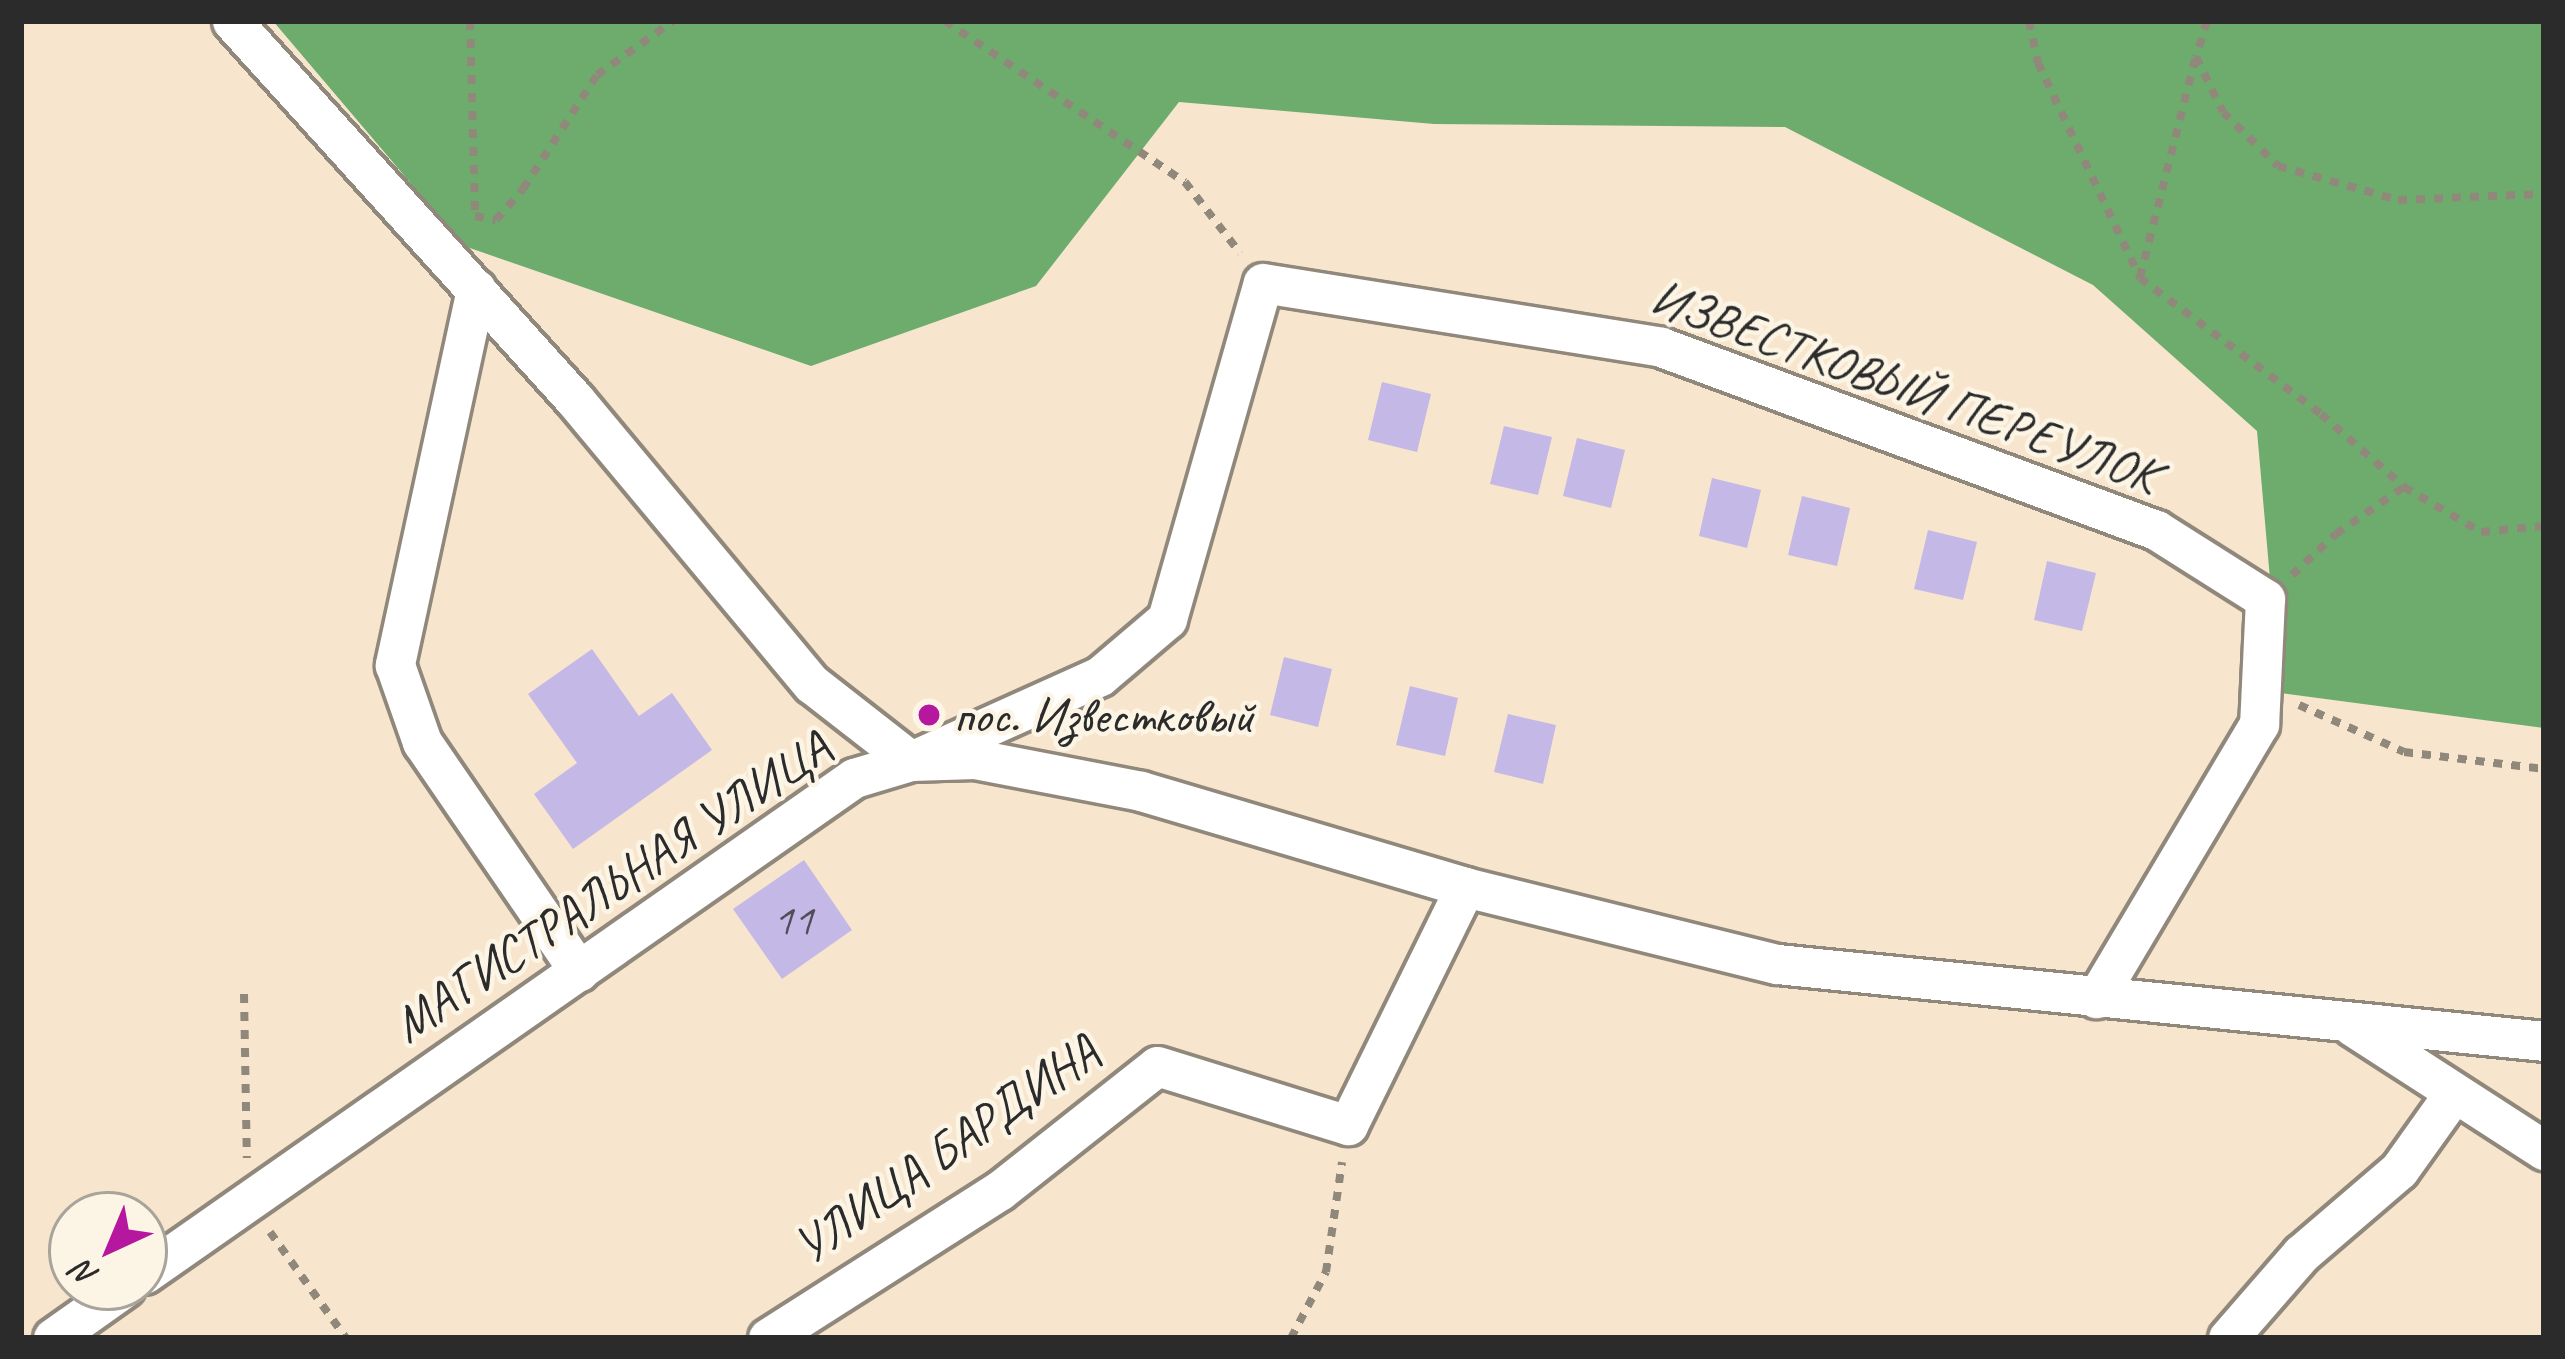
<!DOCTYPE html>
<meta charset="utf-8">
<style>
body{margin:0}
#map{position:relative;width:2565px;height:1359px;overflow:hidden;background:#f7e6cd;font-family:Caveat,sans-serif}
div>[style]{position:absolute}
[style*='--x']{left:calc(var(--x)*1px);top:calc(var(--y)*1px);width:calc(var(--w)*1px);rotate:calc(var(--a)*1deg)}
.forest>*{inset:0;background:#6dac6d}
.building>*{inset:0;background:#c4b8e6}
.path>*{height:8px;margin-top:-4px;transform-origin:0;background:repeating-linear-gradient(90deg,#91887c 0 9px,transparent 0 18px)}
.roads{filter:drop-shadow(3px 0 #91887c) drop-shadow(-3px 0 #91887c) drop-shadow(0 3px #91887c) drop-shadow(0 -3px #91887c)}
.minor>*{height:39px;margin:-19.5px;padding:0 19.5px;transform-origin:19.5px;border-radius:19.5px;background:#fff}
.dots>*{width:33px;height:33px;translate:-50% -50%;box-sizing:border-box;border:6px solid #fcf5e5;border-radius:50%}
span{translate:-50% -50%;white-space:nowrap;text-align:center;line-height:1.15;-webkit-text-stroke:9px #fcf5e5;paint-order:stroke}
.number-label{font-size:45px;color:#514e5a}
.number-label span{-webkit-text-stroke-width:0}
.street-label{font-size:51px;color:#2b2b2b}
.poi-label{font-size:51px;color:#2b2b2b}
.left{translate:0 -50%;text-align:left}
.frame{position:absolute;inset:0;border:24px solid #2b2b2b;pointer-events:none}
.north{position:absolute;left:48px;top:1191px;width:120px;height:120px;box-sizing:border-box;background:#fcf5e5;border:3px solid #a8a49b;border-radius:50%;rotate:224deg;font-size:33px;font-weight:700;line-height:48px;text-align:center;color:#2b2b2b}
.north::after{content:'';display:block;margin:auto;width:42px;height:54px;background:#b5179e;clip-path:polygon(50% 0,100% 100%,50% 72%,0 100%)}
</style>
<div id="map">
<div class="forest">
<i style="clip-path:polygon(273px 21px,2544px 21px,2544px 728px,2280px 693px,2257px 431px,2093px 285px,1785px 127px,1434px 124px,1179px 102px,1036px 286px,811px 366px,464px 246px)"></i>
</div>
<div class="building">
<i style="clip-path:polygon(1382px 382px,1431px 394px,1417px 452px,1368px 440px)"></i>
<i style="clip-path:polygon(1504px 426px,1552px 437px,1538px 495px,1490px 484px)"></i>
<i style="clip-path:polygon(1577px 438px,1625px 450px,1611px 508px,1563px 496px)"></i>
<i style="clip-path:polygon(1712px 478px,1761px 490px,1747px 548px,1699px 536px)"></i>
<i style="clip-path:polygon(1802px 496px,1850px 508px,1837px 566px,1788px 555px)"></i>
<i style="clip-path:polygon(1928px 530px,1977px 542px,1963px 600px,1914px 589px)"></i>
<i style="clip-path:polygon(2047px 561px,2096px 573px,2082px 631px,2034px 620px)"></i>
<i style="clip-path:polygon(592px 649px,639px 716px,672px 693px,712px 750px,573px 849px,534px 794px,577px 763px,528px 694px)"></i>
<i style="clip-path:polygon(1284px 657px,1332px 669px,1318px 727px,1270px 715px)"></i>
<i style="clip-path:polygon(1410px 686px,1458px 698px,1445px 756px,1396px 745px)"></i>
<i style="clip-path:polygon(1508px 714px,1556px 725px,1543px 784px,1494px 772px)"></i>
<i style="clip-path:polygon(804px 860px,852px 930px,782px 979px,733px 909px)"></i>
</div>
<div class="path">
<i style="--x:470;--y:21;--w:195;--a:88.5"></i>
<i style="--x:475;--y:216;--w:21;--a:11"></i>
<i style="--x:496;--y:220;--w:41;--a:-48.9"></i>
<i style="--x:523;--y:189;--w:136;--a:-57"></i>
<i style="--x:597;--y:75;--w:93;--a:-35.4"></i>
<i style="--x:945;--y:21;--w:289;--a:33.9"></i>
<i style="--x:1185;--y:182;--w:90;--a:52.2"></i>
<i style="--x:2029;--y:21;--w:43;--a:77.9"></i>
<i style="--x:2038;--y:63;--w:238;--a:64.6"></i>
<i style="--x:2140;--y:278;--w:226;--a:36.9"></i>
<i style="--x:2321;--y:414;--w:111;--a:41.3"></i>
<i style="--x:2404;--y:487;--w:89;--a:30.3"></i>
<i style="--x:2481;--y:532;--w:63;--a:-5.4"></i>
<i style="--x:2207;--y:21;--w:38;--a:107"></i>
<i style="--x:2196;--y:57;--w:61;--a:63.9"></i>
<i style="--x:2223;--y:112;--w:77;--a:44.5"></i>
<i style="--x:2278;--y:166;--w:125;--a:15.8"></i>
<i style="--x:2398;--y:200;--w:146;--a:-2.4"></i>
<i style="--x:2140;--y:277;--w:225;--a:-75.8"></i>
<i style="--x:2292;--y:575;--w:60;--a:-43"></i>
<i style="--x:2336;--y:534;--w:83;--a:-34.7"></i>
<i style="--x:2299;--y:705;--w:115;--a:24.1"></i>
<i style="--x:2404;--y:752;--w:141;--a:6.9"></i>
<i style="--x:244;--y:994;--w:164;--a:89"></i>
<i style="--x:270;--y:1232;--w:130;--a:54.4"></i>
<i style="--x:1291;--y:1338;--w:75;--a:-62.1"></i>
<i style="--x:1326;--y:1272;--w:111;--a:-81.7"></i>
</div>
<div class="roads">
<div class="minor">
<i style="--x:232;--y:21;--w:511;--a:47.85"></i>
<i style="--x:575;--y:400;--w:370;--a:50.2"></i>
<i style="--x:812;--y:684;--w:125;--a:37.9"></i>
<i style="--x:911;--y:761;--w:207;--a:-24.2"></i>
<i style="--x:1100;--y:676;--w:88;--a:-40.4"></i>
<i style="--x:1167;--y:619;--w:349;--a:-74.1"></i>
<i style="--x:1263;--y:283;--w:403;--a:9.1"></i>
<i style="--x:1661;--y:347;--w:528;--a:20.29"></i>
<i style="--x:2156;--y:530;--w:129;--a:32.3"></i>
<i style="--x:2265;--y:599;--w:125;--a:92.7"></i>
<i style="--x:2259;--y:724;--w:319;--a:120.7"></i>
<i style="--x:476;--y:289;--w:385;--a:102.2"></i>
<i style="--x:395;--y:665;--w:82;--a:70.7"></i>
<i style="--x:422;--y:742;--w:278;--a:55.6"></i>
<i style="--x:2352;--y:1026;--w:229;--a:32.9"></i>
<i style="--x:144;--y:1274;--w:866;--a:-34.94"></i>
<i style="--x:854;--y:778;--w:59;--a:-16.6"></i>
<i style="--x:911;--y:761;--w:64;--a:-1.8"></i>
<i style="--x:975;--y:759;--w:169;--a:10.9"></i>
<i style="--x:1141;--y:791;--w:338;--a:16.5"></i>
<i style="--x:1465;--y:887;--w:321;--a:13.9"></i>
<i style="--x:1777;--y:964;--w:771;--a:5.73"></i>
<i style="--x:53;--y:1338;--w:88;--a:-35.3"></i>
<i style="--x:768;--y:1338;--w:274;--a:-32.5"></i>
<i style="--x:999;--y:1191;--w:201;--a:-38.3"></i>
<i style="--x:1157;--y:1066;--w:200;--a:17.2"></i>
<i style="--x:1348;--y:1125;--w:265;--a:-63.8"></i>
<i style="--x:2228;--y:1338;--w:111;--a:-49"></i>
<i style="--x:2301;--y:1254;--w:129;--a:-40.6"></i>
<i style="--x:2399;--y:1170;--w:95;--a:-54.5"></i>
</div>
</div>
<div class="dots">
<i style="left:929px;top:715px;background:#b5179e"></i>
</div>
<div class="number-label">
<span style="left:793px;top:920px">11</span>
</div>
<div class="street-label">
<span style="left:1905px;top:386px;rotate:20deg">ИЗВЕСТКОВЫЙ ПЕРЕУЛОК</span>
<span style="left:611px;top:886px;rotate:-34deg">МАГИСТРАЛЬНАЯ УЛИЦА</span>
<span style="left:946px;top:1149px;rotate:-35deg">УЛИЦА БАРДИНА</span>
</div>
<div class="poi-label">
<span class="left" style="left:953px;top:715px">пос. Известковый</span>
</div>
<div class="frame"></div>
<div class="north">N</div>
</div>
